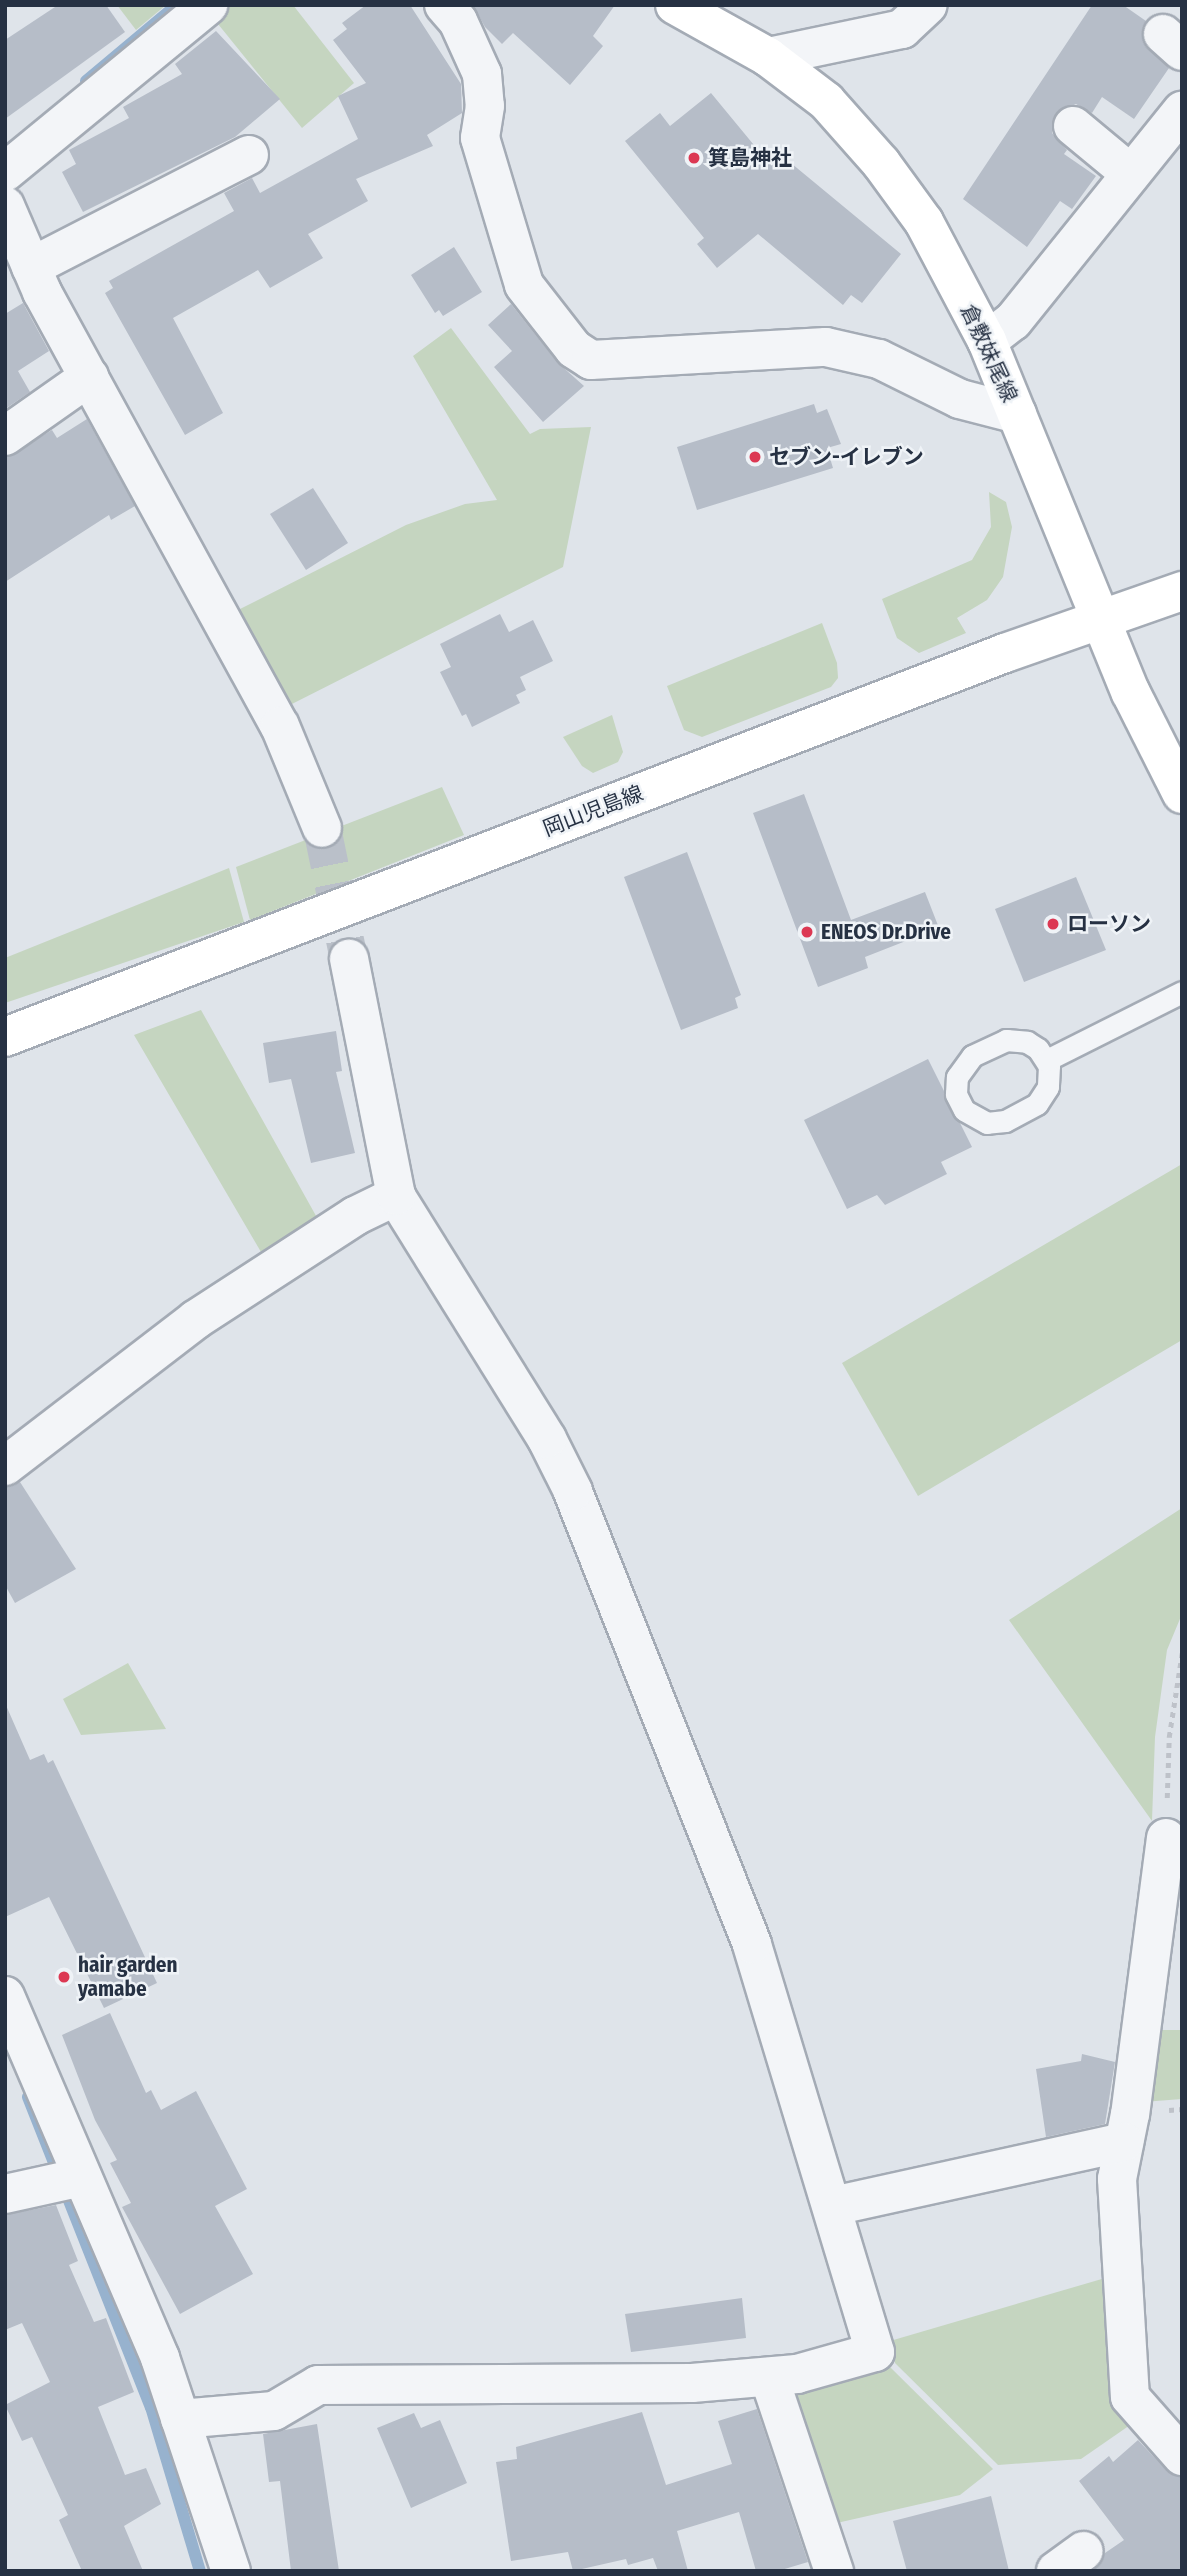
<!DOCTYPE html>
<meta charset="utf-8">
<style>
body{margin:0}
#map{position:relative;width:1187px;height:2576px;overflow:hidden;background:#dfe4ea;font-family:"Fira Sans Condensed","Noto Sans JP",sans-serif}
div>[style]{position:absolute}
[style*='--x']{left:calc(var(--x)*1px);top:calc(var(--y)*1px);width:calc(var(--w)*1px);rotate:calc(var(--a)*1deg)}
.green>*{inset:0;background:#c5d5c0}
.stream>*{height:12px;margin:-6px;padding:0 6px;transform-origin:6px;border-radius:6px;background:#97b2ce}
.building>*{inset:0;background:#b6bdc8}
.minor-tunnel>*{height:38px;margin-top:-19px;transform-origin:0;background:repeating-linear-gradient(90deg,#bac0c9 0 38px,transparent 0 57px)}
.path>*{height:4.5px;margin-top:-2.25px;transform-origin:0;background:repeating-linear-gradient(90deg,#bec2c9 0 5px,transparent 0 10px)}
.roads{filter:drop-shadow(2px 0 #a4abb5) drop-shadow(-2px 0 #a4abb5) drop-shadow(0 2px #a4abb5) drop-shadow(0 -2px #a4abb5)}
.service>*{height:21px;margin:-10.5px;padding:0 10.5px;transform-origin:10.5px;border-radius:10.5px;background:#f3f5f8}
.minor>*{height:38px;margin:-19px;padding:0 19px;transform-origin:19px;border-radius:19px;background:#f3f5f8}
.secondary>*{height:38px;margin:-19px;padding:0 19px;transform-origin:19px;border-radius:19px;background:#fff}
.primary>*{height:38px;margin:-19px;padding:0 19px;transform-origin:19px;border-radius:19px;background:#fff}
.dots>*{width:19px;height:19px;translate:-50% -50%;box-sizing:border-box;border:4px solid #eff3f7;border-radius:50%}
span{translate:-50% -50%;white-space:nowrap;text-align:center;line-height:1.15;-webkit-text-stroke:5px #eff3f7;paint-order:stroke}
.poi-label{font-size:21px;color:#263143;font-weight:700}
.left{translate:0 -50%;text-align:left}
.street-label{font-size:21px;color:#263143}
.frame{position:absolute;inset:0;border:7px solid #263143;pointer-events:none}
</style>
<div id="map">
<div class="green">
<i style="clip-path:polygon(117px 5px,166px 5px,136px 30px)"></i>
<i style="clip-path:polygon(229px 5px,293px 5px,354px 83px,302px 128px,214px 19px)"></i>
<i style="clip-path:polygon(451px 328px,530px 434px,540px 429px,591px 427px,563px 567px,286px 707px,236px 611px,406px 525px,465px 504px,497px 500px,413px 356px)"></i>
<i style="clip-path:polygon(989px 492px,1006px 502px,1012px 527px,1003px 577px,987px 600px,957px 618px,966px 633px,919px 653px,897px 638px,882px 599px,972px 560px,991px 527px)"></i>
<i style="clip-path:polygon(822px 623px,837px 663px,838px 678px,831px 687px,702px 737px,684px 730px,667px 686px)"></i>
<i style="clip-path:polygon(612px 715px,623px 752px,618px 762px,593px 773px,582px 766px,563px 737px)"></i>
<i style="clip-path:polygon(442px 787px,464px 835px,250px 920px,236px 867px)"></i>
<i style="clip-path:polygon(229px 868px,244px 922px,5px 1003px,5px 958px)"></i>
<i style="clip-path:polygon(201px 1010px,320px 1223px,272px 1255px,267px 1248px,261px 1252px,134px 1035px)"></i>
<i style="clip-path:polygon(1182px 1164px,1182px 1340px,918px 1496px,842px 1363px)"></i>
<i style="clip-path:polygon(1182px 1508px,1182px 1614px,1167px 1650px,1155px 1737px,1152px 1821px,1009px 1620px)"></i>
<i style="clip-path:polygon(128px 1663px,166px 1729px,81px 1735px,63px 1699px)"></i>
<i style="clip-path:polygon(1151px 2030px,1182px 2030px,1182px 2099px,1143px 2102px)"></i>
<i style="clip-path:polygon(1112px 2276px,1133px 2423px,1081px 2459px,998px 2465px,895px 2363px,890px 2341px)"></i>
<i style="clip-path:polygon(889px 2366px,993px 2469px,960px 2495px,828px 2525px,791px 2394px)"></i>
</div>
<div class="stream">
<i style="--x:86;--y:81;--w:119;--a:-39.9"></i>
<i style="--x:28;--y:2097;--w:334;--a:68.4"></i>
<i style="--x:151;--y:2407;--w:171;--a:73.4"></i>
</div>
<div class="building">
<i style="clip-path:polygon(58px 5px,106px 5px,125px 32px,5px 119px,5px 40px)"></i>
<i style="clip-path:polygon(366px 5px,410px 5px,461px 84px,462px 113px,427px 135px,433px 146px,356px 179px,368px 201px,308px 234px,323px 258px,270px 288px,258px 270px,173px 318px,223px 413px,185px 435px,105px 293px,113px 288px,109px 281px,234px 211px,224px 193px,252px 178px,260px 193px,358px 139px,338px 96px,366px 83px,333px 40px,347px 29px,342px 23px)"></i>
<i style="clip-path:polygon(473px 5px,615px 5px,593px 36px,603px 46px,570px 85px,513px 33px,502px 44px,485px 27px)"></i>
<i style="clip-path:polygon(1092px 5px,1123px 5px,1146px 21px,1143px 41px,1169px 68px,1134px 119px,1102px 97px,1092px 113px,1076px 104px,1056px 113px,1052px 133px,1067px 150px,1064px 154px,1096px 176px,1072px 209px,1060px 201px,1027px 247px,963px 199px)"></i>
<i style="clip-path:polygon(216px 31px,280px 99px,235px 137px,83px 212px,62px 172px,76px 164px,69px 150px,129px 118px,123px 107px,182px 74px,175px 64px)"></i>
<i style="clip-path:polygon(711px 93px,768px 162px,780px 154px,901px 254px,862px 303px,851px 295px,843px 305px,758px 234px,717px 268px,697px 244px,704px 238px,625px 141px,660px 113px,670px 126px)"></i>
<i style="clip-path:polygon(454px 247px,482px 292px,443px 316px,439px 310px,435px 313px,411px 275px)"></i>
<i style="clip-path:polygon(23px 303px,49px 351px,18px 371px,30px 392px,5px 409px,5px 314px)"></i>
<i style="clip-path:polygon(511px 304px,557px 362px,584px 386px,543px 422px,494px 367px,512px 351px,488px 325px)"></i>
<i style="clip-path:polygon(814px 404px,817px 413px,827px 409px,841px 444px,827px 448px,833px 468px,697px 510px,677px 447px)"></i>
<i style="clip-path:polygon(87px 419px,135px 506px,111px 520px,109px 515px,5px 582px,5px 458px,52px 430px,57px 438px)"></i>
<i style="clip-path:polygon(313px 488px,348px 543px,306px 570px,270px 514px)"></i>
<i style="clip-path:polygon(500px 614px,509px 632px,533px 620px,553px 661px,520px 677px,526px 690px,516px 695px,520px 703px,472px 727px,466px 714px,462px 716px,440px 672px,451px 667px,440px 644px)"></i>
<i style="clip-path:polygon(804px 794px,851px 920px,925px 892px,939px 928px,865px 957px,868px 968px,818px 987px,753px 813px)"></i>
<i style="clip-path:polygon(687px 852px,741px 995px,735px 998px,738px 1008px,681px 1030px,624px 877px)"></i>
<i style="clip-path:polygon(1076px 877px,1106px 950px,1024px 982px,995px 909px)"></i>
<i style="clip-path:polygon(336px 1031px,342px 1071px,336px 1072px,355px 1153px,311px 1163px,291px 1079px,269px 1083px,263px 1043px)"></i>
<i style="clip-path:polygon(928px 1059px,972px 1147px,941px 1162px,947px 1174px,885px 1205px,877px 1195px,847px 1209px,804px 1120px)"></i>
<i style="clip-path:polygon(20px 1482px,76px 1569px,15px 1603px,5px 1585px,5px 1487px)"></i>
<i style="clip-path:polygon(5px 1703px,30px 1760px,44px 1754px,48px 1763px,53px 1760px,157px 1983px,104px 2008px,49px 1897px,5px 1917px)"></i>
<i style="clip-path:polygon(110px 2013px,146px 2093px,151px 2090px,161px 2110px,196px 2091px,247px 2189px,215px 2206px,253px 2274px,180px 2314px,122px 2207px,131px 2203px,110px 2163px,117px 2160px,95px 2120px,62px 2035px)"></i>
<i style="clip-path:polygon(1082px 2054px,1115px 2062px,1105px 2124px,1046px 2137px,1036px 2069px,1081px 2061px)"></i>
<i style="clip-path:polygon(56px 2205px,78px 2261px,69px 2265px,94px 2322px,106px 2318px,134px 2392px,98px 2407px,125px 2475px,146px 2468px,161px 2504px,124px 2526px,143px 2571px,82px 2571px,59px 2520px,68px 2515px,32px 2437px,22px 2441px,5px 2405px,50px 2382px,22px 2323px,5px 2330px,5px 2215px)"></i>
<i style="clip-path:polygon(742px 2298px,746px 2338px,631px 2352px,625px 2314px)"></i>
<i style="clip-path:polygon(757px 2409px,808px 2562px,778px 2571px,756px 2571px,739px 2512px,677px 2531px,688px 2571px,658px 2571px,653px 2558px,628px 2565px,626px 2559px,573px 2571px,568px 2552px,511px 2561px,496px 2462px,517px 2459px,516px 2447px,642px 2412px,666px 2485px,732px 2464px,718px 2421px)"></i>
<i style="clip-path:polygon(414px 2413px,421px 2428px,440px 2420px,467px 2483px,411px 2508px,377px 2428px)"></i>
<i style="clip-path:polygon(317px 2424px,339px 2571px,291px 2571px,280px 2481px,269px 2482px,263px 2434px)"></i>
<i style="clip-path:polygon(1138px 2440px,1166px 2470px,1182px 2477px,1182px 2571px,1094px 2571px,1105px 2553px,1124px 2540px,1079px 2481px,1109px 2456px,1113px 2462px)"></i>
<i style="clip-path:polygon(991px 2496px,1009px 2571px,907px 2571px,893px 2521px)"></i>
</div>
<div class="minor-tunnel">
<i style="--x:322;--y:828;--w:134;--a:78.4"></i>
</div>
<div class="path">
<i style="--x:1167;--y:1798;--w:61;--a:-88.1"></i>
<i style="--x:1169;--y:1737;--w:85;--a:-81.2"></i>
<i style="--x:1169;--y:2110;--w:13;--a:-4"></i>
</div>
<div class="roads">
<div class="service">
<i style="--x:1006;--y:1040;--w:21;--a:5"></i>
<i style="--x:1027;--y:1042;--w:13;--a:32"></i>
<i style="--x:1038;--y:1049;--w:20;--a:57"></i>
<i style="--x:1049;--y:1066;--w:21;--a:93"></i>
<i style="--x:1048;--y:1087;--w:20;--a:123"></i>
<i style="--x:1037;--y:1104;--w:36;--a:152"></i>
<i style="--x:1005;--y:1121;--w:18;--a:174"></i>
<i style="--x:987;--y:1123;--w:26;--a:-151"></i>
<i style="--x:964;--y:1110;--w:18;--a:-117"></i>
<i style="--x:956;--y:1094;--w:17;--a:-87"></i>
<i style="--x:957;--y:1077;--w:26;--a:-54"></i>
<i style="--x:972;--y:1056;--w:38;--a:-25"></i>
<i style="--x:1047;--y:1060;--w:151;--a:-26.7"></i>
</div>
<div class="minor">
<i style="--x:444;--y:5;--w:21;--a:49"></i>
<i style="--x:458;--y:21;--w:58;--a:65.6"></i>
<i style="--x:482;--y:74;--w:32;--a:85"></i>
<i style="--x:485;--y:106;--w:32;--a:99"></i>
<i style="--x:480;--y:138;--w:153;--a:73.3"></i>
<i style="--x:524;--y:285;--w:81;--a:52"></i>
<i style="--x:574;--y:349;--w:20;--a:33"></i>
<i style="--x:591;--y:360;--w:235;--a:-3.2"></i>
<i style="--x:826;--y:347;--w:54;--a:12.8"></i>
<i style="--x:879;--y:359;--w:90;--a:26.3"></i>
<i style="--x:960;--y:399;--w:59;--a:14.7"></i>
<i style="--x:1163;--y:34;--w:25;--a:42"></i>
<i style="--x:768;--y:57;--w:137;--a:-11.8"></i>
<i style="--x:902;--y:29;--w:35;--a:-43"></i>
<i style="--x:1073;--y:126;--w:75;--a:39.6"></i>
<i style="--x:5;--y:172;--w:263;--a:-39.4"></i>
<i style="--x:5;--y:206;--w:94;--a:66.7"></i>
<i style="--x:42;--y:292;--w:495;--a:61.3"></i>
<i style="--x:280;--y:726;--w:110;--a:67.6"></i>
<i style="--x:31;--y:267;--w:245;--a:-27.2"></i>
<i style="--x:987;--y:341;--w:33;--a:-38"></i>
<i style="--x:1013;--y:321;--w:270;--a:-51.2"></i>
<i style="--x:5;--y:436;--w:103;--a:-35.1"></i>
<i style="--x:5;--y:1466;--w:240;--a:-37.5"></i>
<i style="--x:195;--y:1320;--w:191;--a:-33"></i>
<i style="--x:355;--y:1216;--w:46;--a:-26"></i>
<i style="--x:1166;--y:1838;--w:278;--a:97.4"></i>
<i style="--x:1130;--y:2114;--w:66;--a:101.3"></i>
<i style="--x:1117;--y:2179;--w:218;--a:86.6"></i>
<i style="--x:1130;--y:2397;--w:79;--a:48.6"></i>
<i style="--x:5;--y:1996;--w:394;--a:66.8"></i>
<i style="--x:160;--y:2358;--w:225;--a:71.6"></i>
<i style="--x:5;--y:2194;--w:79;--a:-12.4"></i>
<i style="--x:833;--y:2206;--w:298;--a:-12.4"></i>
<i style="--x:769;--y:2377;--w:205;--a:71.5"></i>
<i style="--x:180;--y:2419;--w:94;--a:-4.9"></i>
<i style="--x:274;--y:2411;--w:51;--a:-30.6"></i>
<i style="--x:318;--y:2385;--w:374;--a:-0.3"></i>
<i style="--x:692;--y:2383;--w:105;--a:-4.9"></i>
<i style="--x:797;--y:2374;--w:81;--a:-15.8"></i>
<i style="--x:875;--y:2352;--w:426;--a:-106.8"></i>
<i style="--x:752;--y:1944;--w:487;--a:-111.6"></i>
<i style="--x:573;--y:1491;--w:58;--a:-116.6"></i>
<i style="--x:547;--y:1439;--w:286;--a:-121.9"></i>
<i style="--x:396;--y:1196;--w:242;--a:-101.2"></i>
<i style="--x:1056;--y:2571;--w:34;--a:-36"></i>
</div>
<div class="secondary">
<i style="--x:675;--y:5;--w:107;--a:29.2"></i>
<i style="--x:768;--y:57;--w:73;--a:37.2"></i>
<i style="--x:826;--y:101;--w:83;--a:48.4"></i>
<i style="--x:881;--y:163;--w:73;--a:53.9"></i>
<i style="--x:924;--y:222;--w:135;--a:62.1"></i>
<i style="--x:987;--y:341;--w:380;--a:67.8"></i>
<i style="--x:1131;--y:693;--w:113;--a:63.2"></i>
</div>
<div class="primary">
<i style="--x:5;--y:1037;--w:1071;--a:-21.01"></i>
<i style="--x:1005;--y:653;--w:188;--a:-19.3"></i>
</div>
</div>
<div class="dots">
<i style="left:694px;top:158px;background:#dc3853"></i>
<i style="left:755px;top:457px;background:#dc3853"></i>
<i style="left:1053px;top:924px;background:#dc3853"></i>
<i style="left:807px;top:932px;background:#dc3853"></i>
<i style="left:64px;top:1977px;background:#dc3853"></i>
</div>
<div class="poi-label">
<span class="left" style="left:708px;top:158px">箕島神社</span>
<span class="left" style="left:769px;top:457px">セブン-イレブン</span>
<span class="left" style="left:1067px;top:924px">ローソン</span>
<span class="left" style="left:821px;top:932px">ENEOS Dr.Drive</span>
<span class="left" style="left:78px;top:1977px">hair garden<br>yamabe</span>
</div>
<div class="street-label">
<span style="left:989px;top:353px;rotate:65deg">倉敷妹尾線</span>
<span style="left:593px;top:811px;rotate:-21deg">岡山児島線</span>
</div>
<div class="frame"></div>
</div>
